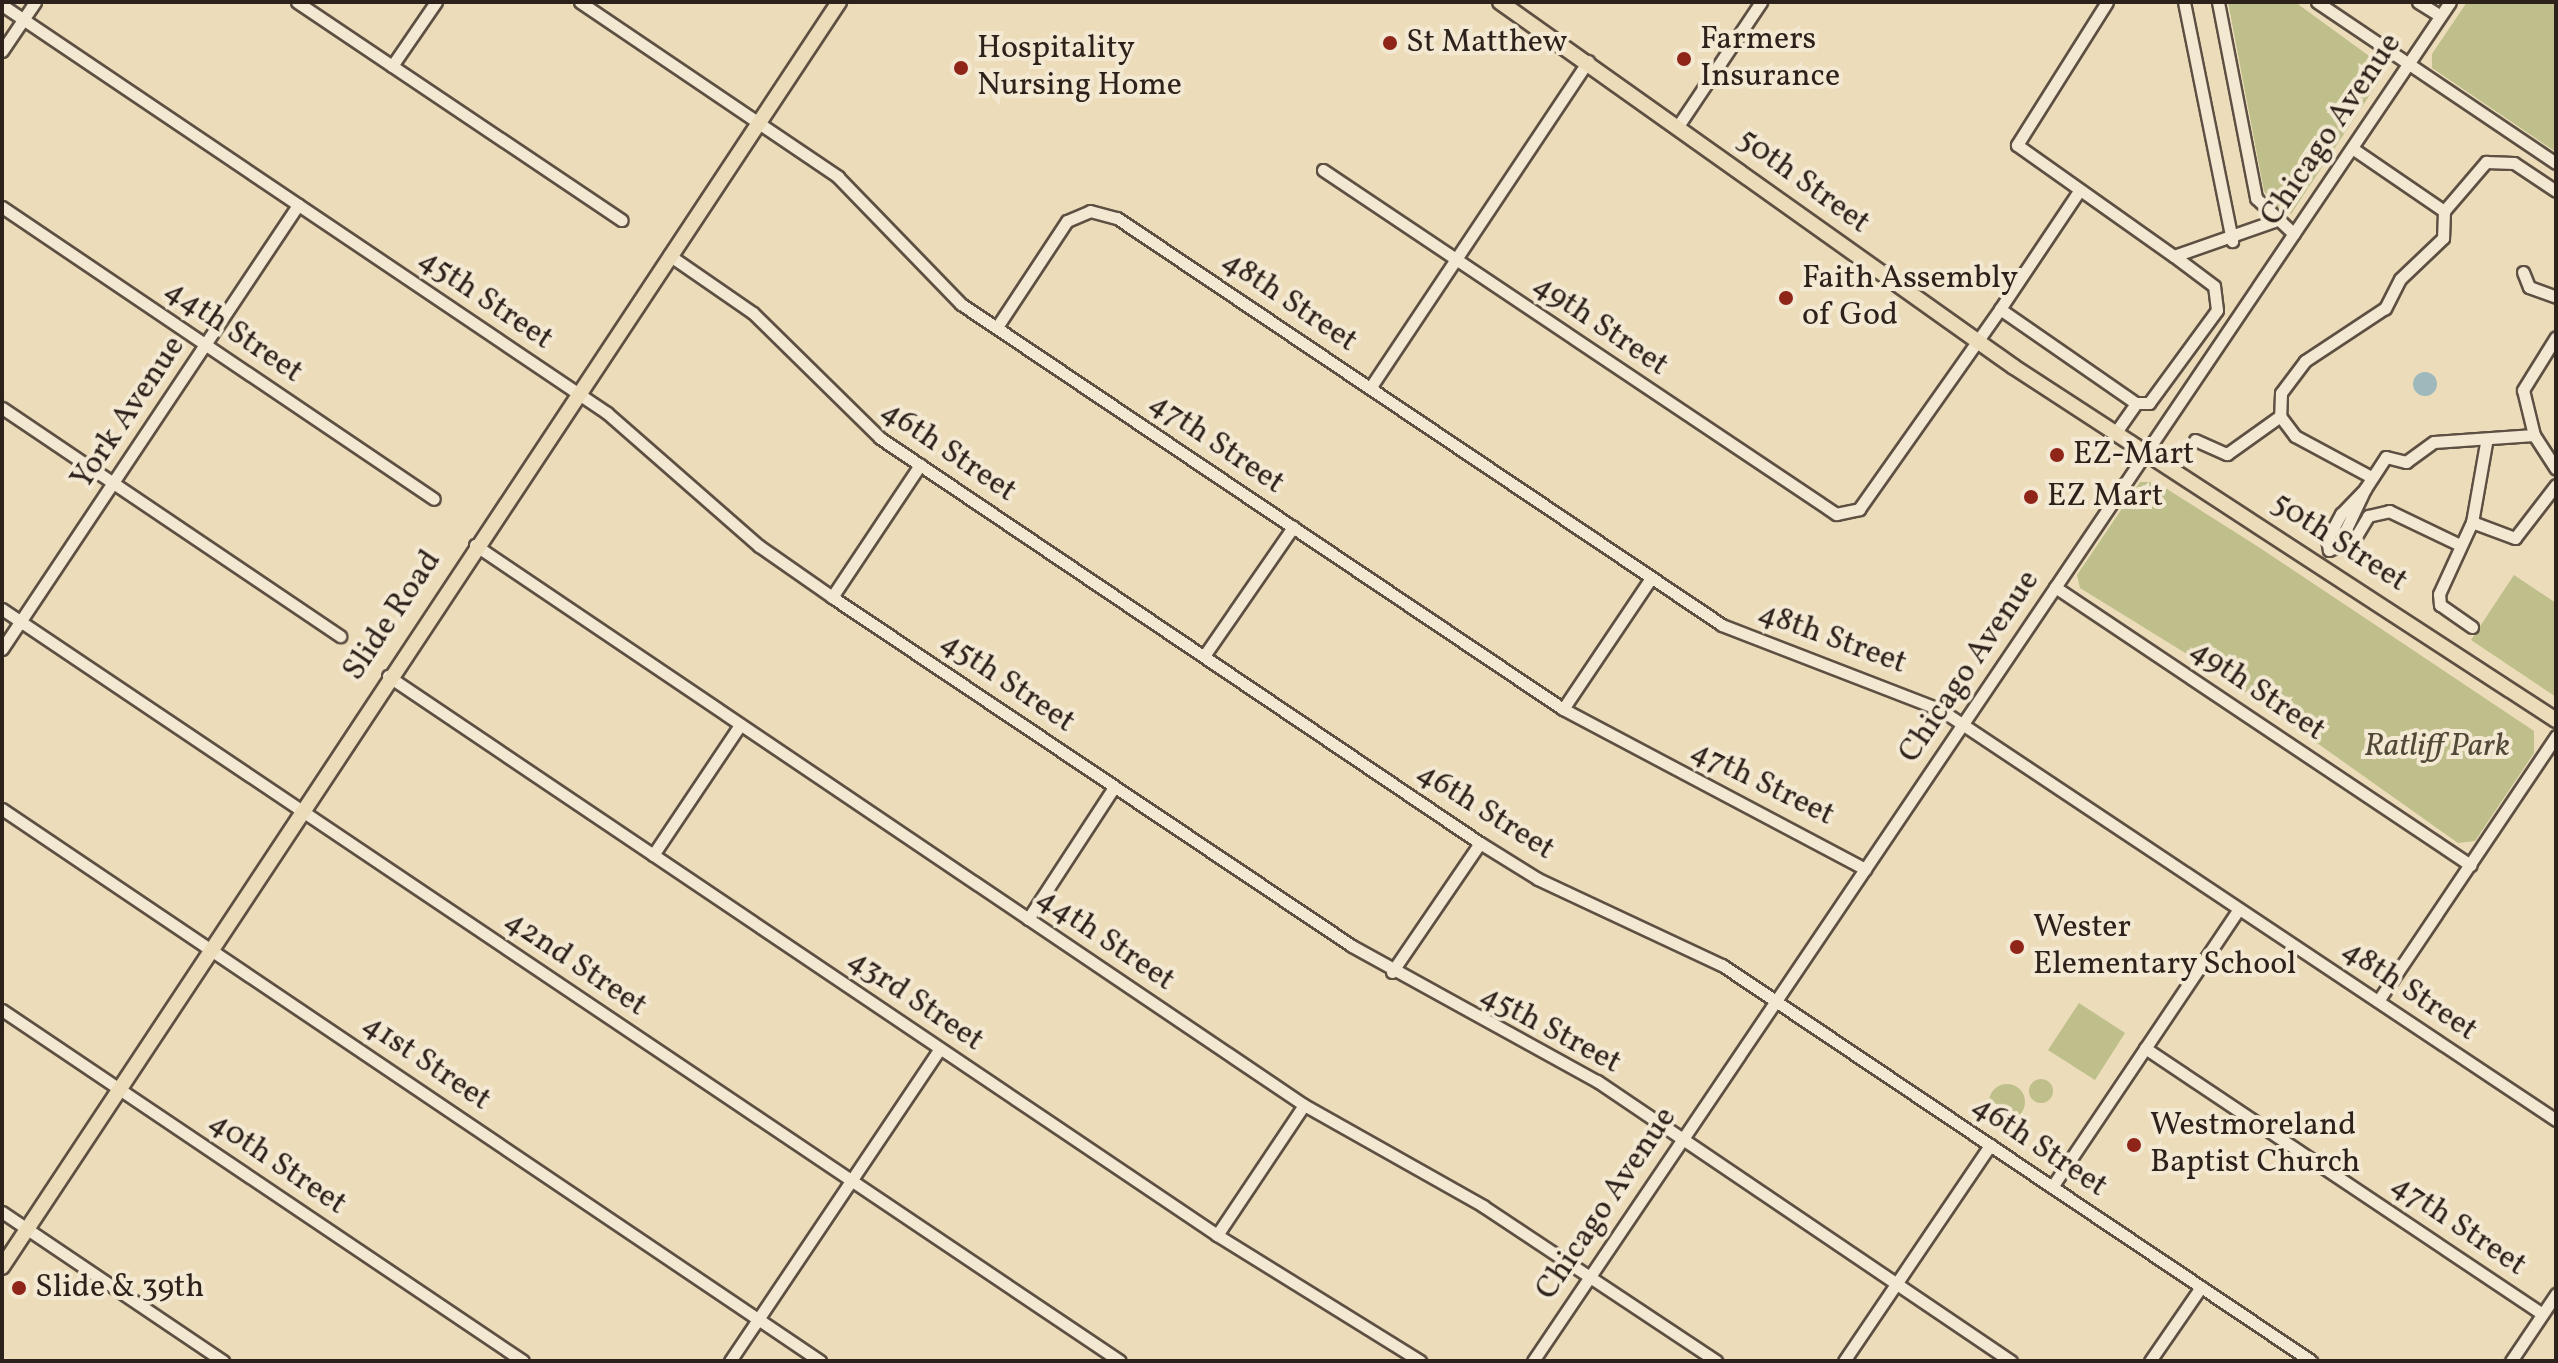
<!DOCTYPE html>
<style>
body{margin:0}
#map{position:relative;width:2558px;height:1363px;overflow:hidden;background:#ecdcba;font-family:Vollkorn,serif}
div>[style]{position:absolute}
[style*='--x']{left:calc(var(--x)*1px);top:calc(var(--y)*1px);width:calc(var(--w)*1px);rotate:calc(var(--a)*1deg)}
.green>*{inset:0;background:#bebf8b}
.round{border-radius:50%}
.water>*{inset:0;background:#9eb9bb}
.roads{filter:drop-shadow(2px 0 #5d5043) drop-shadow(-2px 0 #5d5043) drop-shadow(0 2px #5d5043) drop-shadow(0 -2px #5d5043)}
.minor>*{height:11px;margin:-5.5px;padding:0 5.5px;transform-origin:5.5px;border-radius:5.5px;background:#f3e8d2}
.major>*{height:14px;margin:-7px;padding:0 7px;transform-origin:7px;border-radius:7px;background:#ecdcba}
.dots>*{width:22px;height:22px;translate:-50% -50%;box-sizing:border-box;border:4px solid #f3e8d2;border-radius:50%}
span{translate:-50% -50%;white-space:nowrap;text-align:center;line-height:1.15;-webkit-text-stroke:8px #f3e8d2;paint-order:stroke}
.poi-label{font-size:32px;color:#2d221b}
.left{translate:0 -50%;text-align:left}
.street-label{font-size:32px;color:#2d221b}
.park-label{font-size:32px;color:#514937;font-style:italic}
.frame{position:absolute;inset:0;border:4px solid #2d221b;pointer-events:none}
</style>
<div id="map">
<div class="green">
<i style="clip-path:polygon(2228px 2px,2295px 2px,2387px 69px,2291px 214px,2279px 211px,2264px 191px)"></i>
<i style="clip-path:polygon(2467px 2px,2556px 2px,2556px 152px,2432px 68px,2432px 54px)"></i>
<i style="clip-path:polygon(2140px 482px,2156px 482px,2260px 548px,2534px 731px,2534px 753px,2475px 841px,2458px 843px,2221px 675px,2080px 588px,2077px 575px)"></i>
<i style="clip-path:polygon(2514px 575px,2556px 603px,2556px 697px,2471px 640px)"></i>
<i style="clip-path:polygon(2079px 1003px,2125px 1033px,2095px 1080px,2048px 1050px)"></i>
<i class="round" style="left:2029px;top:1079px;width:24px;height:24px"></i>
<i class="round" style="left:1989px;top:1084px;width:36px;height:36px"></i>
</div>
<div class="water">
<i class="round" style="left:2413px;top:372px;width:24px;height:24px"></i>
</div>
<div class="roads">
<div class="minor">
<i style="--x:297;--y:2;--w:391;--a:33.9"></i>
<i style="--x:580;--y:2;--w:312;--a:34.1"></i>
<i style="--x:838;--y:177;--w:177;--a:45.9"></i>
<i style="--x:961;--y:304;--w:726;--a:33.93"></i>
<i style="--x:1563;--y:709;--w:342;--a:27.9"></i>
<i style="--x:2107;--y:2;--w:169;--a:122.2"></i>
<i style="--x:2017;--y:145;--w:192;--a:35.3"></i>
<i style="--x:2174;--y:256;--w:106;--a:-19.3"></i>
<i style="--x:2184;--y:2;--w:244;--a:78.6"></i>
<i style="--x:2218;--y:2;--w:200;--a:79"></i>
<i style="--x:2256;--y:198;--w:52;--a:43.5"></i>
<i style="--x:2317;--y:2;--w:288;--a:34"></i>
<i style="--x:2418;--y:2;--w:26;--a:32"></i>
<i style="--x:2;--y:5;--w:730;--a:33.99"></i>
<i style="--x:607;--y:413;--w:202;--a:41.2"></i>
<i style="--x:759;--y:546;--w:89;--a:34.9"></i>
<i style="--x:832;--y:597;--w:626;--a:33.87"></i>
<i style="--x:1352;--y:946;--w:280;--a:28.9"></i>
<i style="--x:1597;--y:1081;--w:500;--a:34.1"></i>
<i style="--x:2;--y:51;--w:59;--a:-56"></i>
<i style="--x:392;--y:66;--w:78;--a:-55.5"></i>
<i style="--x:1678;--y:126;--w:149;--a:-56.2"></i>
<i style="--x:2352;--y:148;--w:112;--a:34.4"></i>
<i style="--x:2444;--y:211;--w:27;--a:92"></i>
<i style="--x:2443;--y:238;--w:59;--a:136.4"></i>
<i style="--x:2400;--y:279;--w:33;--a:117"></i>
<i style="--x:2385;--y:308;--w:96;--a:146.5"></i>
<i style="--x:2305;--y:361;--w:40;--a:127"></i>
<i style="--x:2281;--y:393;--w:23;--a:92"></i>
<i style="--x:2280;--y:416;--w:25;--a:53"></i>
<i style="--x:2295;--y:436;--w:86;--a:28.3"></i>
<i style="--x:1323;--y:170;--w:618;--a:33.84"></i>
<i style="--x:1836;--y:514;--w:24;--a:-12"></i>
<i style="--x:1859;--y:509;--w:245;--a:-54.8"></i>
<i style="--x:2079;--y:191;--w:142;--a:123.8"></i>
<i style="--x:2000;--y:309;--w:165;--a:34.7"></i>
<i style="--x:2136;--y:403;--w:13;--a:0"></i>
<i style="--x:2149;--y:403;--w:115;--a:-53.8"></i>
<i style="--x:2217;--y:310;--w:24;--a:-97"></i>
<i style="--x:2214;--y:286;--w:50;--a:-143.1"></i>
<i style="--x:2;--y:207;--w:521;--a:34.06"></i>
<i style="--x:2444;--y:211;--w:65;--a:-49.4"></i>
<i style="--x:2486;--y:162;--w:28;--a:2"></i>
<i style="--x:2514;--y:163;--w:50;--a:33.7"></i>
<i style="--x:669;--y:255;--w:102;--a:34.6"></i>
<i style="--x:753;--y:313;--w:178;--a:44.5"></i>
<i style="--x:880;--y:438;--w:724;--a:34.02"></i>
<i style="--x:1480;--y:843;--w:68;--a:31.8"></i>
<i style="--x:1538;--y:879;--w:203;--a:25.1"></i>
<i style="--x:1722;--y:965;--w:710;--a:33.91"></i>
<i style="--x:2523;--y:272;--w:16;--a:68"></i>
<i style="--x:2529;--y:287;--w:29;--a:20"></i>
<i style="--x:997;--y:327;--w:127;--a:-56.6"></i>
<i style="--x:1067;--y:221;--w:25;--a:-23"></i>
<i style="--x:1090;--y:211;--w:28;--a:15"></i>
<i style="--x:1117;--y:218;--w:729;--a:33.93"></i>
<i style="--x:1722;--y:625;--w:235;--a:21.2"></i>
<i style="--x:1941;--y:710;--w:739;--a:33.69"></i>
<i style="--x:1370;--y:388;--w:393;--a:-56.3"></i>
<i style="--x:2;--y:408;--w:408;--a:34"></i>
<i style="--x:2116;--y:432;--w:35;--a:-55"></i>
<i style="--x:2534;--y:435;--w:40;--a:57.1"></i>
<i style="--x:2195;--y:440;--w:35;--a:24"></i>
<i style="--x:2227;--y:454;--w:65;--a:-35.6"></i>
<i style="--x:2486;--y:443;--w:80;--a:100"></i>
<i style="--x:2472;--y:522;--w:46;--a:20.4"></i>
<i style="--x:2515;--y:538;--w:67;--a:-52.3"></i>
<i style="--x:2365;--y:489;--w:38;--a:-57"></i>
<i style="--x:2386;--y:457;--w:21;--a:14"></i>
<i style="--x:2406;--y:462;--w:34;--a:-36"></i>
<i style="--x:2434;--y:442;--w:100;--a:-4"></i>
<i style="--x:2534;--y:435;--w:46;--a:-103.7"></i>
<i style="--x:2523;--y:390;--w:62;--a:-58.1"></i>
<i style="--x:2365;--y:489;--w:63;--a:115.3"></i>
<i style="--x:2338;--y:546;--w:10;--a:156"></i>
<i style="--x:2329;--y:550;--w:10;--a:-101"></i>
<i style="--x:2327;--y:540;--w:30;--a:-62"></i>
<i style="--x:2341;--y:514;--w:35;--a:-46"></i>
<i style="--x:2355;--y:538;--w:26;--a:-59"></i>
<i style="--x:2368;--y:516;--w:22;--a:-13"></i>
<i style="--x:2389;--y:511;--w:79;--a:25.6"></i>
<i style="--x:475;--y:545;--w:1000;--a:34.04"></i>
<i style="--x:1304;--y:1105;--w:206;--a:29.4"></i>
<i style="--x:1483;--y:1206;--w:280;--a:33.6"></i>
<i style="--x:2055;--y:587;--w:500;--a:33.8"></i>
<i style="--x:832;--y:597;--w:159;--a:-56.3"></i>
<i style="--x:2;--y:609;--w:1347;--a:33.93"></i>
<i style="--x:2472;--y:627;--w:39;--a:-145"></i>
<i style="--x:2440;--y:605;--w:11;--a:-95"></i>
<i style="--x:2439;--y:594;--w:79;--a:-65.4"></i>
<i style="--x:2;--y:649;--w:534;--a:-56.31"></i>
<i style="--x:1204;--y:656;--w:157;--a:-55.4"></i>
<i style="--x:388;--y:676;--w:1000;--a:33.99"></i>
<i style="--x:1217;--y:1235;--w:239;--a:31.8"></i>
<i style="--x:1563;--y:709;--w:158;--a:-56.1"></i>
<i style="--x:2;--y:809;--w:987;--a:34.01"></i>
<i style="--x:653;--y:855;--w:156;--a:-56.2"></i>
<i style="--x:1028;--y:919;--w:158;--a:-56.9"></i>
<i style="--x:1392;--y:972;--w:156;--a:-55.7"></i>
<i style="--x:2378;--y:1001;--w:319;--a:-56.1"></i>
<i style="--x:2;--y:1010;--w:628;--a:33.97"></i>
<i style="--x:2145;--y:1048;--w:478;--a:33.8"></i>
<i style="--x:2052;--y:1187;--w:335;--a:-56.1"></i>
<i style="--x:2;--y:1212;--w:267;--a:34"></i>
<i style="--x:1217;--y:1235;--w:156;--a:-56.2"></i>
<i style="--x:730;--y:1361;--w:376;--a:-56.1"></i>
<i style="--x:1533;--y:1361;--w:1639;--a:-55.99"></i>
<i style="--x:1844;--y:1361;--w:261;--a:-55.9"></i>
<i style="--x:2150;--y:1361;--w:90;--a:-55.4"></i>
<i style="--x:2511;--y:1361;--w:81;--a:-56.1"></i>
</div>
<div class="major">
<i style="--x:1500;--y:2;--w:630;--a:35.38"></i>
<i style="--x:2014;--y:367;--w:647;--a:33.08"></i>
<i style="--x:2;--y:1267;--w:1517;--a:-56.51"></i>
</div>
</div>
<div class="dots">
<i style="left:1390px;top:43px;background:#8f2418"></i>
<i style="left:1684px;top:59px;background:#8f2418"></i>
<i style="left:961px;top:68px;background:#8f2418"></i>
<i style="left:1786px;top:298px;background:#8f2418"></i>
<i style="left:2057px;top:455px;background:#8f2418"></i>
<i style="left:2031px;top:497px;background:#8f2418"></i>
<i style="left:2017px;top:947px;background:#8f2418"></i>
<i style="left:2134px;top:1145px;background:#8f2418"></i>
<i style="left:19px;top:1288px;background:#8f2418"></i>
</div>
<div class="poi-label">
<span class="left" style="left:1700px;top:59px">Farmers<br>Insurance</span>
<span class="left" style="left:1406px;top:43px">St Matthew</span>
<span class="left" style="left:977px;top:68px">Hospitality<br>Nursing Home</span>
<span class="left" style="left:1802px;top:298px">Faith Assembly<br>of God</span>
<span class="left" style="left:2073px;top:455px">EZ-Mart</span>
<span class="left" style="left:2047px;top:497px">EZ Mart</span>
<span class="left" style="left:2033px;top:947px">Wester<br>Elementary School</span>
<span class="left" style="left:2150px;top:1145px">Westmoreland<br>Baptist Church</span>
<span class="left" style="left:35px;top:1288px">Slide &amp; 39th</span>
</div>
<div class="street-label">
<span style="left:2332px;top:130px;rotate:-56deg">Chicago Avenue</span>
<span style="left:1803px;top:182px;rotate:36deg">50th Street</span>
<span style="left:485px;top:300px;rotate:34deg">45th Street</span>
<span style="left:1289px;top:302px;rotate:34deg">48th Street</span>
<span style="left:1600px;top:326px;rotate:34deg">49th Street</span>
<span style="left:233px;top:332px;rotate:34deg">44th Street</span>
<span style="left:129px;top:413px;rotate:-56deg">York Avenue</span>
<span style="left:1216px;top:444px;rotate:34deg">47th Street</span>
<span style="left:948px;top:452px;rotate:34deg">46th Street</span>
<span style="left:2339px;top:543px;rotate:33deg">50th Street</span>
<span style="left:393px;top:616px;rotate:-56deg">Slide Road</span>
<span style="left:1832px;top:639px;rotate:20deg">48th Street</span>
<span style="left:1970px;top:667px;rotate:-56deg">Chicago Avenue</span>
<span style="left:1007px;top:683px;rotate:34deg">45th Street</span>
<span style="left:2257px;top:691px;rotate:34deg">49th Street</span>
<span style="left:1762px;top:784px;rotate:26deg">47th Street</span>
<span style="left:1485px;top:812px;rotate:32deg">46th Street</span>
<span style="left:1105px;top:940px;rotate:34deg">44th Street</span>
<span style="left:575px;top:964px;rotate:34deg">42nd Street</span>
<span style="left:2409px;top:991px;rotate:34deg">48th Street</span>
<span style="left:915px;top:1001px;rotate:34deg">43rd Street</span>
<span style="left:1550px;top:1030px;rotate:28deg">45th Street</span>
<span style="left:426px;top:1063px;rotate:34deg">41st Street</span>
<span style="left:2039px;top:1147px;rotate:34deg">46th Street</span>
<span style="left:277px;top:1164px;rotate:34deg">40th Street</span>
<span style="left:1607px;top:1204px;rotate:-56deg">Chicago Avenue</span>
<span style="left:2458px;top:1226px;rotate:34deg">47th Street</span>
</div>
<div class="park-label">
<span style="left:2437px;top:747px">Ratliff Park</span>
</div>
<div class="frame"></div>
</div>
